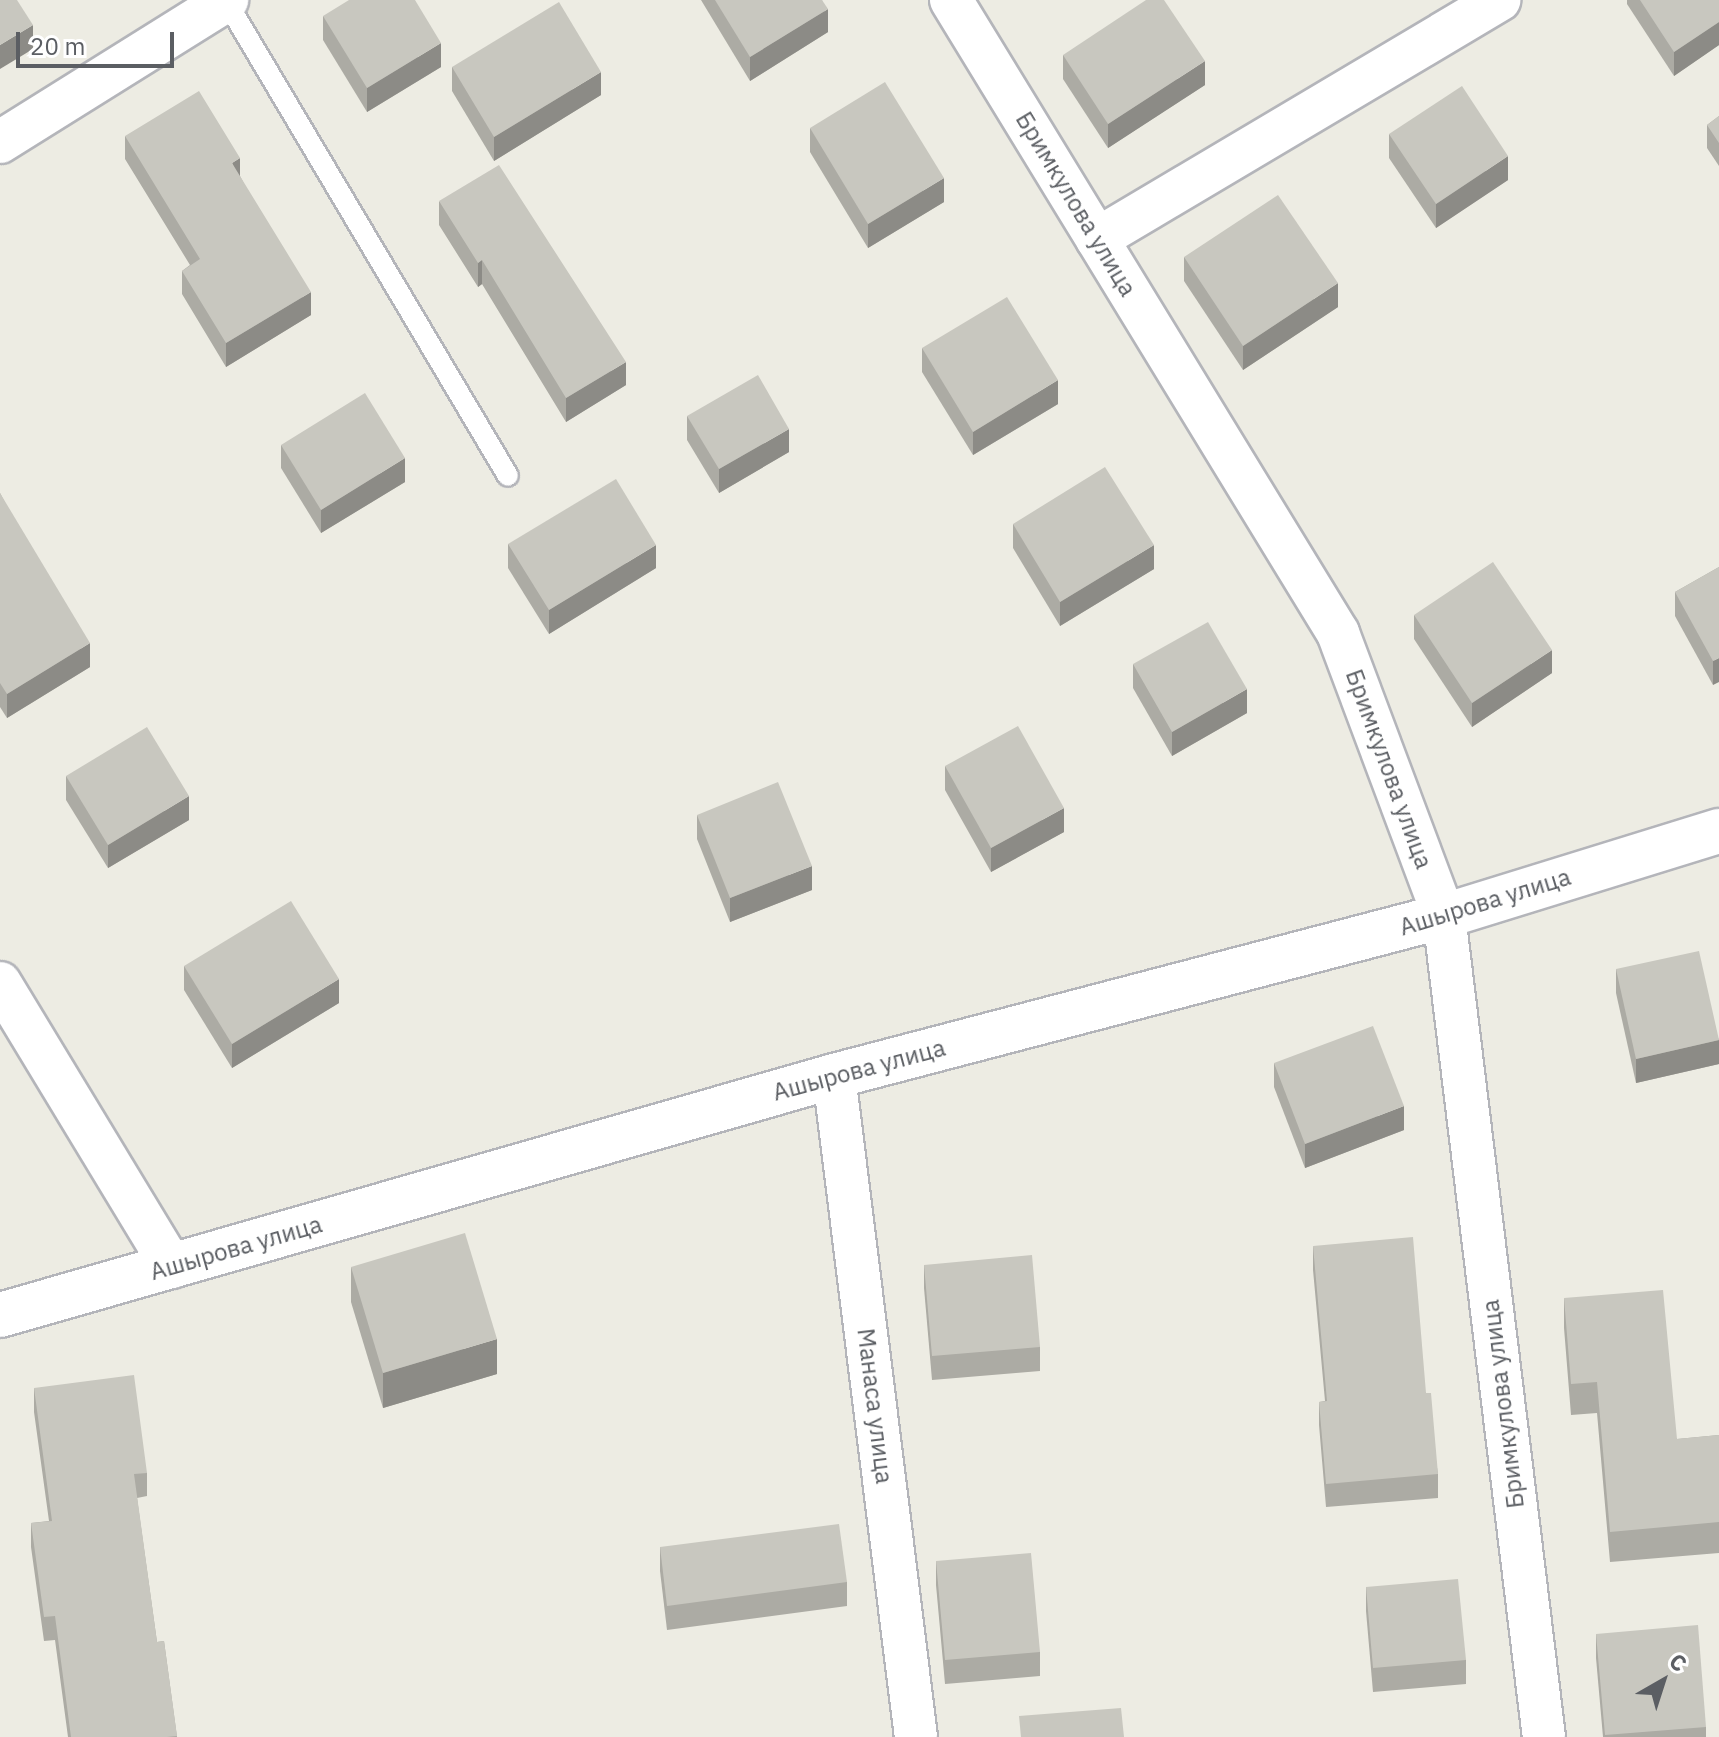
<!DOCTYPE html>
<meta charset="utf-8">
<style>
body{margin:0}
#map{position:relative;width:1719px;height:1737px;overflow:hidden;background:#edece3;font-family:"IBM Plex Sans",sans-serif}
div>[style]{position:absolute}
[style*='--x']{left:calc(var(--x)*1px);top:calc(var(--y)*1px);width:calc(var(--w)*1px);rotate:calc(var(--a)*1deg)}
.roads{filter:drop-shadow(2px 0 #b4b5ba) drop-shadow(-2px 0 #b4b5ba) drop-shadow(0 2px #b4b5ba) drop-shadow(0 -2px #b4b5ba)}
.lane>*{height:20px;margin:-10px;padding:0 10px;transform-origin:10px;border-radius:10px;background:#fff}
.street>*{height:42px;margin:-21px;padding:0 21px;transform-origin:21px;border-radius:21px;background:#fff}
.secondary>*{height:44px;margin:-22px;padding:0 22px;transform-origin:22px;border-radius:22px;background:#fff}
.wall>*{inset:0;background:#acaba4}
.shaded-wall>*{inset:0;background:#8c8b86}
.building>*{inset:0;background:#c8c7bf}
span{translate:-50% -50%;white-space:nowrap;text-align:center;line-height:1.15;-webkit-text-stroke:6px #fff;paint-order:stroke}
.street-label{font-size:24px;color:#5b5e63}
.north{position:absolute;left:1623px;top:1641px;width:80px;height:80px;-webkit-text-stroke:6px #fff;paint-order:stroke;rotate:39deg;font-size:22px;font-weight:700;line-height:32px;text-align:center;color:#5b5e63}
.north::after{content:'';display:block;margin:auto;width:28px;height:36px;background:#5b5e63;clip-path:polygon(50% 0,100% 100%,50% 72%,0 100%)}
.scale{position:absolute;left:16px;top:32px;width:158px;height:36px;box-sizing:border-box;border:4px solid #5b5e63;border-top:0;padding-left:10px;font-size:24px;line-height:28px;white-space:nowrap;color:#5b5e63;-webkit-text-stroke:6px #fff;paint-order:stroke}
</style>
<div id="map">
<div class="roads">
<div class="lane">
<i style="--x:226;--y:1;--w:552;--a:59.3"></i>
</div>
<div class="street">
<i style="--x:951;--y:0;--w:742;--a:58.56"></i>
<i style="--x:1338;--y:633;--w:302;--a:69.5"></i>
<i style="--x:1444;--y:916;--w:827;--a:83.06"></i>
<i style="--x:0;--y:142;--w:268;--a:-32"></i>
<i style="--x:1097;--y:239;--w:468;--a:-30.7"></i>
<i style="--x:0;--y:983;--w:332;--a:58.8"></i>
<i style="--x:834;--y:1076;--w:666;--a:82.93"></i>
</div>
<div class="secondary">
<i style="--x:0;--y:1315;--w:868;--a:-15.99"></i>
<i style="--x:834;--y:1076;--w:631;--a:-14.7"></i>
<i style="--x:1444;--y:916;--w:288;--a:-17.2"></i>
</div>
</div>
<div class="wall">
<i style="clip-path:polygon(701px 0,822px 0,828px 32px,750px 81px)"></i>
<i style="clip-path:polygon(1627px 0,1719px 0,1719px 45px,1674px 76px,1627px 4px)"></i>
<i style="clip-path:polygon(323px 16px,441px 67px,367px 112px,323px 40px)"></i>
<i style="clip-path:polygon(1063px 55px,1205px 85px,1108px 148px,1063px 79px)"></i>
<i style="clip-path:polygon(452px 67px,601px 95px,494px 161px,452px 91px)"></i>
<i style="clip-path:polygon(1719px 116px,1719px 166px,1707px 148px,1707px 125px)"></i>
<i style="clip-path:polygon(810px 128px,944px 202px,868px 248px,810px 152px)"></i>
<i style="clip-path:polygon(1389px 134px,1508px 180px,1436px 228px,1389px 158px)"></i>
<i style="clip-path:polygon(125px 136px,240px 176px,311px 315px,226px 367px,182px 294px,182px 271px,190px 265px,125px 159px)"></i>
<i style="clip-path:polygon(439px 201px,626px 385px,566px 422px,482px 284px,478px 287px,439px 225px)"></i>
<i style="clip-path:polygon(1184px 257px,1338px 307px,1243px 370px,1184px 281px)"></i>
<i style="clip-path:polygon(922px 348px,1058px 404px,973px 455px,922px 372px)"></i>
<i style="clip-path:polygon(687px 416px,789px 452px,719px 493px,687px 440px)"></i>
<i style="clip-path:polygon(281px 445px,405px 482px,321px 533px,281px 468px)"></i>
<i style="clip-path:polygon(0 493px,90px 667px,7px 718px,0 707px)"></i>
<i style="clip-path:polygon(1013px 524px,1154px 569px,1060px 626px,1013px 548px)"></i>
<i style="clip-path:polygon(508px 544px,656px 568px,549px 634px,508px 568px)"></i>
<i style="clip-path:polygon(1719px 567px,1713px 685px,1675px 616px,1675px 592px)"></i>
<i style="clip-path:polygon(1414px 615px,1552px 673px,1472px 727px,1414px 639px)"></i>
<i style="clip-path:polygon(1133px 664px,1247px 713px,1172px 756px,1133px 688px)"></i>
<i style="clip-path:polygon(945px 766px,1064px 832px,991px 872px,945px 790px)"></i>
<i style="clip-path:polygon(66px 776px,189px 820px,108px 868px,66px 800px)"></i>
<i style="clip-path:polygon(697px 815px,812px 890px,730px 922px,697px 839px)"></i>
<i style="clip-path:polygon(184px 966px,339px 1003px,232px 1068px,184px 990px)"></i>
<i style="clip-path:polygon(1616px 969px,1719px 1039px,1719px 1064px,1636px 1083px,1616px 993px)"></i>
<i style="clip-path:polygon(1274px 1063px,1404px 1130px,1305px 1168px,1274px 1087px)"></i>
<i style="clip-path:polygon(1313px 1246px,1426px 1393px,1438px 1474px,1438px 1498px,1326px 1507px,1319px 1425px,1319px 1402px,1325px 1401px,1313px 1270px)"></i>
<i style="clip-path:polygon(924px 1265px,1040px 1347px,1040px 1371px,932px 1380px,924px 1288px)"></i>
<i style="clip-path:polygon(351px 1267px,497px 1374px,383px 1408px,351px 1302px)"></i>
<i style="clip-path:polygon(1564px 1298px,1677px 1439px,1719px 1435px,1719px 1553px,1610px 1562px,1597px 1413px,1571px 1415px,1564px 1328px)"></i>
<i style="clip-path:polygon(34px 1388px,147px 1473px,147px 1496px,137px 1498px,157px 1642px,164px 1641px,177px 1737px,68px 1737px,55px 1640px,44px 1641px,31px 1547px,31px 1523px,49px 1521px,34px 1412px)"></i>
<i style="clip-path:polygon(660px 1547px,847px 1582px,847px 1606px,667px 1630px,660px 1571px)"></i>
<i style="clip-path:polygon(936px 1561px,1040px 1652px,1040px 1676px,945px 1684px,936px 1585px)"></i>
<i style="clip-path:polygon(1366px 1587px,1466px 1660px,1466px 1684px,1373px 1692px,1366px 1611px)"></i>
<i style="clip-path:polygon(1596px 1634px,1706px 1727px,1706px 1737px,1603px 1737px,1596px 1658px)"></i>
</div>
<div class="shaded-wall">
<i style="clip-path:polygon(828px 9px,828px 32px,750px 81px,750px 57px)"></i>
<i style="clip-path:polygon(1719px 22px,1719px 45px,1674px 76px,1674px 52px)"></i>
<i style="clip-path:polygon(33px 25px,33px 49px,0 69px,0 45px)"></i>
<i style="clip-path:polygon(441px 43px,441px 67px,367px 112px,367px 88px)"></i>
<i style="clip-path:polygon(1205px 61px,1205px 85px,1108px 148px,1108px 124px)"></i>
<i style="clip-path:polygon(601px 72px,601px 95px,494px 161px,494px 137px)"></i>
<i style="clip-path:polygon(1508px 156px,1508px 180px,1436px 228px,1436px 204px)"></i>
<i style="clip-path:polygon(240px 158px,240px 182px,232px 163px)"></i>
<i style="clip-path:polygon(944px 178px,944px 202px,868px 248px,868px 224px)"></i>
<i style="clip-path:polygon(482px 260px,482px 284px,478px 287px,478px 263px)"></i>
<i style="clip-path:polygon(1338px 283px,1338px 307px,1243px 370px,1243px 346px)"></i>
<i style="clip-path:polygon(311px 292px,311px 315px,226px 367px,226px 343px)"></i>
<i style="clip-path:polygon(626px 362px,626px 385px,566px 422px,566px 398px)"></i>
<i style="clip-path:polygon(1058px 380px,1058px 404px,973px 455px,973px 432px)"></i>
<i style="clip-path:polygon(789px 429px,789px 452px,719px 493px,719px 469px)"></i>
<i style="clip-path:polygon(405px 458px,405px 482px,321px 533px,321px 510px)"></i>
<i style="clip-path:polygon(656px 545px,656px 568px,549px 634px,549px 610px)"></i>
<i style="clip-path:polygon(1154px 545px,1154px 569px,1060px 626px,1060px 602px)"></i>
<i style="clip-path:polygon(90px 643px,90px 667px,7px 718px,7px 694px)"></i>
<i style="clip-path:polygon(1552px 650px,1552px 673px,1472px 727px,1472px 703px)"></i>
<i style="clip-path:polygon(1719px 658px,1719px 682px,1713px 685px,1713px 661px)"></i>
<i style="clip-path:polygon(1247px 689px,1247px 713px,1172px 756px,1172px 732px)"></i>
<i style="clip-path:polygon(189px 796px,189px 820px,108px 868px,108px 845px)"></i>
<i style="clip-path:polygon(1064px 808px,1064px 832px,991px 872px,991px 848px)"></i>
<i style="clip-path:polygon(812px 866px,812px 890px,730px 922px,730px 898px)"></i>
<i style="clip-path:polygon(339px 979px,339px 1003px,232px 1068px,232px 1044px)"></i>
<i style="clip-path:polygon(1719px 1040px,1719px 1064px,1636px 1083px,1636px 1059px)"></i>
<i style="clip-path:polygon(1404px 1106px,1404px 1130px,1305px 1168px,1305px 1144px)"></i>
<i style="clip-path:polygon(497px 1339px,497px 1374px,383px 1408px,383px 1373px)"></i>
</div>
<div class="building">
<i style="clip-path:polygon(0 0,17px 0,33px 25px,0 45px)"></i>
<i style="clip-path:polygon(349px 0,415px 0,441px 43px,367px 88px,323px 16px)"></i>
<i style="clip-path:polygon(715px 0,822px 0,828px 9px,750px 57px)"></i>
<i style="clip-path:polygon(1146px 0,1164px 0,1205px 61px,1108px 124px,1063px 55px)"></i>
<i style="clip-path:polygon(1640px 0,1719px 0,1719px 22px,1674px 52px)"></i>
<i style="clip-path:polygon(559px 2px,601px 72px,494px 137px,452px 67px)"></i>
<i style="clip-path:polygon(885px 82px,944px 178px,868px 224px,810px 128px)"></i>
<i style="clip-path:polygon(1462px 86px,1508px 156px,1436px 204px,1389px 134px)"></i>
<i style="clip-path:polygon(199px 91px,240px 158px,232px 163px,311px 292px,226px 343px,182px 271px,200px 259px,125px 136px)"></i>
<i style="clip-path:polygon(1719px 116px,1719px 143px,1707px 125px)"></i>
<i style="clip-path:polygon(499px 165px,626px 362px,566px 398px,482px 260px,478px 263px,439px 201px)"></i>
<i style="clip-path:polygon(1278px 195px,1338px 283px,1243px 346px,1184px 257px)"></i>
<i style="clip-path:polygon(1007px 297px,1058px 380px,973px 432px,922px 348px)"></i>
<i style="clip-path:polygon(758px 375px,789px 429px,719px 469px,687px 416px)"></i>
<i style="clip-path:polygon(365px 393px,405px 458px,321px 510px,281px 445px)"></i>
<i style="clip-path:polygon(1105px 467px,1154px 545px,1060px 602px,1013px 524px)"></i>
<i style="clip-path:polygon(616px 479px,656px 545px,549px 610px,508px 544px)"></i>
<i style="clip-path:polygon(0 493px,90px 643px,7px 694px,0 683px)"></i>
<i style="clip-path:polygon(1493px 562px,1552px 650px,1472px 703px,1414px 615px)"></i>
<i style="clip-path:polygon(1719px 567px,1719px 658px,1713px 661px,1675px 592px)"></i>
<i style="clip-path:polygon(1208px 622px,1247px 689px,1172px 732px,1133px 664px)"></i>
<i style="clip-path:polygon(1018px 726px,1064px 808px,991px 848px,945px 766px)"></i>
<i style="clip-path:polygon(147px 727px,189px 796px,108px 845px,66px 776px)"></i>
<i style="clip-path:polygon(778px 782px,812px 866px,730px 898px,697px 815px)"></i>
<i style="clip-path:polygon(291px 901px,339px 979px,232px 1044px,184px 966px)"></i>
<i style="clip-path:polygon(1699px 951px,1719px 1040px,1636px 1059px,1616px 969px)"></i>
<i style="clip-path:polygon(1373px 1026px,1404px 1106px,1305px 1144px,1274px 1063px)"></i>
<i style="clip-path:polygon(465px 1233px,497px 1339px,383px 1373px,351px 1267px)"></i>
<i style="clip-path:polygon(1413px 1237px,1426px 1393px,1431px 1393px,1438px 1474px,1326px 1484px,1319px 1402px,1327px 1401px,1313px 1246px)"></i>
<i style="clip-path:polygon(1032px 1255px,1040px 1347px,932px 1356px,924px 1265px)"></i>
<i style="clip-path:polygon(1663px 1290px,1677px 1439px,1719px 1435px,1719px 1522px,1610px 1532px,1597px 1382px,1571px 1384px,1564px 1298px)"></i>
<i style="clip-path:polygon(134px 1375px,147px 1473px,134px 1474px,157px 1642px,164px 1641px,177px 1736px,167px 1737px,71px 1737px,55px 1616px,44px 1617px,31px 1523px,52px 1521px,34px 1388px)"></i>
<i style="clip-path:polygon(839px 1524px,847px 1582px,667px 1606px,660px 1547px)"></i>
<i style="clip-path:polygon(1031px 1553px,1040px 1652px,945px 1660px,936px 1561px)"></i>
<i style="clip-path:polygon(1458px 1579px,1466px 1660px,1373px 1668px,1366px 1587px)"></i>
<i style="clip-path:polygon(1698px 1625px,1706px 1727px,1605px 1735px,1596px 1634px)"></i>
<i style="clip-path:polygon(1121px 1708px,1124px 1737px,1021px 1737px,1019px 1716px)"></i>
</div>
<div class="street-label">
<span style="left:1076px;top:204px;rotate:59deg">Бримкулова улица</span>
<span style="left:1389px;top:769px;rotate:70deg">Бримкулова улица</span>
<span style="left:1485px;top:902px;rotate:-17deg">Ашырова улица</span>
<span style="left:859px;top:1070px;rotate:-15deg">Ашырова улица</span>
<span style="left:236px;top:1248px;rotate:-16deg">Ашырова улица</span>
<span style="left:1503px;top:1404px;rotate:-97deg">Бримкулова улица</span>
<span style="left:875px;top:1406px;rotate:83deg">Манаса улица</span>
</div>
<div class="north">С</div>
<div class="scale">20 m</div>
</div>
